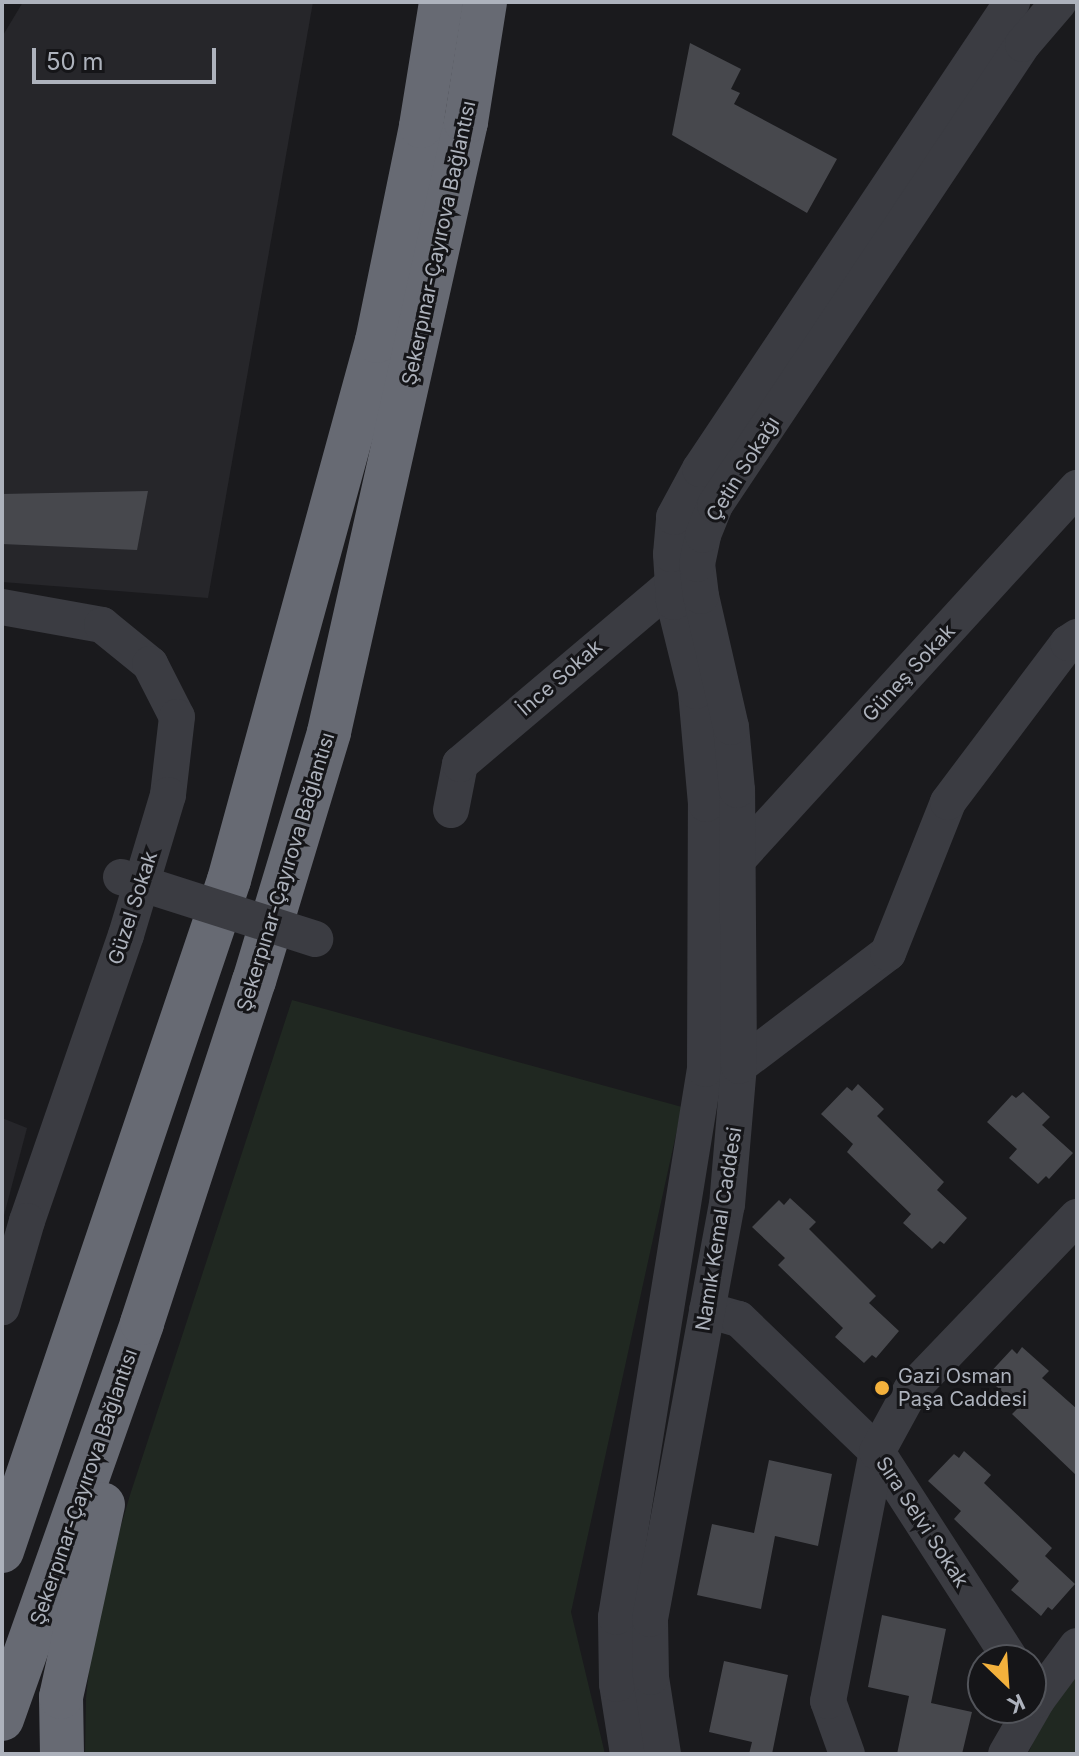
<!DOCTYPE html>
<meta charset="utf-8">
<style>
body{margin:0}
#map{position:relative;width:1079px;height:1756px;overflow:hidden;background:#1a1a1d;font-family:Inter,sans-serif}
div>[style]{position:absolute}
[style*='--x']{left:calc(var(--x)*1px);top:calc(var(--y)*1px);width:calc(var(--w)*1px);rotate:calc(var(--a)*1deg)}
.built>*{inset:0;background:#26262a}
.green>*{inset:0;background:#202821}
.building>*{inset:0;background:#47484d}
.minor>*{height:36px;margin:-18px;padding:0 18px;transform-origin:18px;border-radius:18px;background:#3b3c42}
.highway>*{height:44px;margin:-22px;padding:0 22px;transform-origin:22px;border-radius:22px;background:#676a73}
.minor-bridge>*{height:36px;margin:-18px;padding:0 18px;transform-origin:18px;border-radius:18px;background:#3b3c42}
.dots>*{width:22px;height:22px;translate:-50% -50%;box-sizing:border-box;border:4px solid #151518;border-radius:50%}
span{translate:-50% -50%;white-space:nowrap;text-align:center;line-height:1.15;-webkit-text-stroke:6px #151518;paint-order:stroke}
.street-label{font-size:20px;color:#adb2bc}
.poi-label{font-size:20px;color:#adb2bc}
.left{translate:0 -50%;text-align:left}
.frame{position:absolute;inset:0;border:4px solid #adb2bc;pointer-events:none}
.north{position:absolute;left:967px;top:1644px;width:80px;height:80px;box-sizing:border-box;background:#151518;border:2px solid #52545a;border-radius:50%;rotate:155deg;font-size:22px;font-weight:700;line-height:32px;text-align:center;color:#adb2bc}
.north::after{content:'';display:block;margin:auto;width:28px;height:36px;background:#f3b13c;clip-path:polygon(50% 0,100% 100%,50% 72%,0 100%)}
.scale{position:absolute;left:32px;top:48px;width:184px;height:36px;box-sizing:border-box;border:4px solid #adb2bc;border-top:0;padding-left:10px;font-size:24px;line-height:28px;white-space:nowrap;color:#adb2bc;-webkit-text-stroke:6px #151518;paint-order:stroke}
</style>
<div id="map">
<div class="built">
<i style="clip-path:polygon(23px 2px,313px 2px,208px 598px,2px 582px,2px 37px)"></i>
<i style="clip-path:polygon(2px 1118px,27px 1128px,2px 1223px)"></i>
</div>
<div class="green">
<i style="clip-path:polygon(292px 1000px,682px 1107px,571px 1612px,605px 1754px,85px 1754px,86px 1698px,95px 1615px,130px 1495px)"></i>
<i style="clip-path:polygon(1077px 1674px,1077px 1754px,1028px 1754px,1039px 1728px)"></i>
</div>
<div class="building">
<i style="clip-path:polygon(690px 43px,741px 69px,731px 89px,740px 93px,734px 104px,837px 159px,807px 213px,672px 135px)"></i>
<i style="clip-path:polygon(148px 491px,137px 550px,2px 544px,2px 494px)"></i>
<i style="clip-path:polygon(858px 1084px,884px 1109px,877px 1116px,944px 1182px,937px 1190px,967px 1218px,944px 1244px,940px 1241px,932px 1249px,903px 1223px,911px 1214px,847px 1152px,853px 1144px,821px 1114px,847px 1087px,852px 1091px)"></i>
<i style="clip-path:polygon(1023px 1092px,1050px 1117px,1042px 1125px,1073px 1153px,1049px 1179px,1046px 1176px,1038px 1184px,1009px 1158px,1017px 1149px,987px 1122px,1012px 1095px,1016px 1098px)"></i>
<i style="clip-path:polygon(790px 1198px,816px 1222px,809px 1229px,876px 1296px,869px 1303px,899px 1331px,876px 1358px,872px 1355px,864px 1363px,835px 1337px,843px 1328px,778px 1265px,785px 1258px,752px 1227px,779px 1200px,784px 1205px)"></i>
<i style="clip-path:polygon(1022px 1347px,1049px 1371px,1042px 1378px,1077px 1409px,1077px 1476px,1012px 1414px,1019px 1407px,986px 1377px,1012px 1349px,1017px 1354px)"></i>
<i style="clip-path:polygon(964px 1451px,991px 1475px,984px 1483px,1052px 1548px,1045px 1556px,1075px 1584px,1052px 1610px,1048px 1607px,1041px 1616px,1011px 1590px,1019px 1581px,954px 1519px,961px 1511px,928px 1481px,954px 1454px,959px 1458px)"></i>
<i style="clip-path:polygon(769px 1460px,832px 1474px,818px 1546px,775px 1536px,761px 1609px,697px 1595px,712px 1524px,754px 1533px)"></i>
<i style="clip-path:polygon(882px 1615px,946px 1629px,931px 1703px,972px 1712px,962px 1754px,897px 1754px,909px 1696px,868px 1687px)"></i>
<i style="clip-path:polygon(724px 1661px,788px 1675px,772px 1754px,749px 1754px,752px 1742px,709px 1732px)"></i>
</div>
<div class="minor">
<i style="--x:2;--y:607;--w:102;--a:10.2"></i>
<i style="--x:102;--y:625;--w:62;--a:39.1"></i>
<i style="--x:150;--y:664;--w:59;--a:63"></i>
<i style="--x:177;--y:717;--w:79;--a:96.6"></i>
<i style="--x:168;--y:795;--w:146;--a:106.7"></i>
<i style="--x:126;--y:935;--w:303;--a:109.1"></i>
<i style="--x:27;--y:1221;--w:90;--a:106.2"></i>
<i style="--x:451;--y:810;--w:47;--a:-78.9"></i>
<i style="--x:460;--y:764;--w:297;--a:-40.2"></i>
<i style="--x:740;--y:857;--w:500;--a:-47.6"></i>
<i style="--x:739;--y:1066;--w:187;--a:-37.2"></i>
<i style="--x:888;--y:953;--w:162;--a:-68.3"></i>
<i style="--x:948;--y:802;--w:199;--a:-53"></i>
<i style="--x:1068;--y:643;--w:11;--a:-34"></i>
<i style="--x:707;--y:1310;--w:33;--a:16"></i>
<i style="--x:739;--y:1319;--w:192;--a:43.9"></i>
<i style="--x:877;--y:1452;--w:247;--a:57.2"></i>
<i style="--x:628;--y:1754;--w:71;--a:-98.9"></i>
<i style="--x:617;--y:1684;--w:67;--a:-90.9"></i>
<i style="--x:616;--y:1617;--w:555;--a:-80.78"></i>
<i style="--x:705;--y:1069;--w:265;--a:-89.8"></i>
<i style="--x:706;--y:804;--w:113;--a:-95.1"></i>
<i style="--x:696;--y:691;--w:92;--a:-103.9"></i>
<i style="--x:674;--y:602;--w:48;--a:-93.6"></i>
<i style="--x:671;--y:554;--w:37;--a:-85"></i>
<i style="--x:674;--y:517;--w:55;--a:-61.6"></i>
<i style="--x:700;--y:469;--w:562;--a:-56.25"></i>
<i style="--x:663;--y:1754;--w:78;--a:-98.9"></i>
<i style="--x:651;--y:1677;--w:58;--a:-91"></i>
<i style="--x:650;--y:1619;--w:421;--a:-79.5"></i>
<i style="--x:727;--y:1205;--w:140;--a:-85.1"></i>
<i style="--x:739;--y:1066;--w:276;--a:-90.4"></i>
<i style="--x:737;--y:790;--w:63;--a:-95.4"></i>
<i style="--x:731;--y:727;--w:134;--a:-102.9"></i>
<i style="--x:701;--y:596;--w:32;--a:-97"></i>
<i style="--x:697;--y:564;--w:30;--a:-78"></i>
<i style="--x:703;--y:535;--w:32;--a:-68"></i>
<i style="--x:715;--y:505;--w:554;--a:-56.25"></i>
<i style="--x:1023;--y:44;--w:55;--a:-49.4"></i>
<i style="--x:847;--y:1754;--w:56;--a:-109.7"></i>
<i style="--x:828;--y:1701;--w:254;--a:-78.9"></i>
<i style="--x:877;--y:1452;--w:71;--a:-61.3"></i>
<i style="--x:911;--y:1390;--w:240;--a:-46.2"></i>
<i style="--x:1006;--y:1754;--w:62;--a:-60.1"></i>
<i style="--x:1037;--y:1700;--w:67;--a:-53.5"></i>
</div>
<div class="highway">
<i style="--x:2;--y:1551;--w:708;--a:-71.31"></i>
<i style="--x:229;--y:880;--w:559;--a:-74.65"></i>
<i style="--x:377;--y:341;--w:219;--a:-78.4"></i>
<i style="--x:421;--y:126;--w:126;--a:-80.8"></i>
<i style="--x:2;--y:1719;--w:420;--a:-70.5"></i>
<i style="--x:142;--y:1323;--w:360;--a:-71.9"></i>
<i style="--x:254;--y:981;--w:260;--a:-73.2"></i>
<i style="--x:329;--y:732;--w:625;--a:-77.34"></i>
<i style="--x:466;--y:122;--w:121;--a:-81"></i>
<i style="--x:62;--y:1754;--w:57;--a:-91"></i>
<i style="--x:61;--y:1697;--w:197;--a:-77.7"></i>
</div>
<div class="minor-bridge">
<i style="--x:121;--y:877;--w:204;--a:17.7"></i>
</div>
<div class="dots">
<i style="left:882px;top:1388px;background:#f3b13c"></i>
</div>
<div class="street-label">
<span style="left:439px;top:243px;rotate:-78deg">Şekerpınar-Çayırova Bağlantısı</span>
<span style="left:743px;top:469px;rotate:-58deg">Çetin Sokağı</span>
<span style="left:909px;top:673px;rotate:-47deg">Güneş Sokak</span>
<span style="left:560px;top:678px;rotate:-41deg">İnce Sokak</span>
<span style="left:286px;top:872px;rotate:-73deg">Şekerpınar-Çayırova Bağlantısı</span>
<span style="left:133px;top:908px;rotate:-72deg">Güzel Sokak</span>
<span style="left:719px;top:1229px;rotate:-81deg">Namık Kemal Caddesi</span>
<span style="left:84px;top:1487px;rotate:-71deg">Şekerpınar-Çayırova Bağlantısı</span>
<span style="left:922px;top:1522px;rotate:57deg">Sıra Selvi Sokak</span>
</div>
<div class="poi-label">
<span class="left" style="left:898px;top:1388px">Gazi Osman<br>Paşa Caddesi</span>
</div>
<div class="frame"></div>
<div class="north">K</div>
<div class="scale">50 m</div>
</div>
